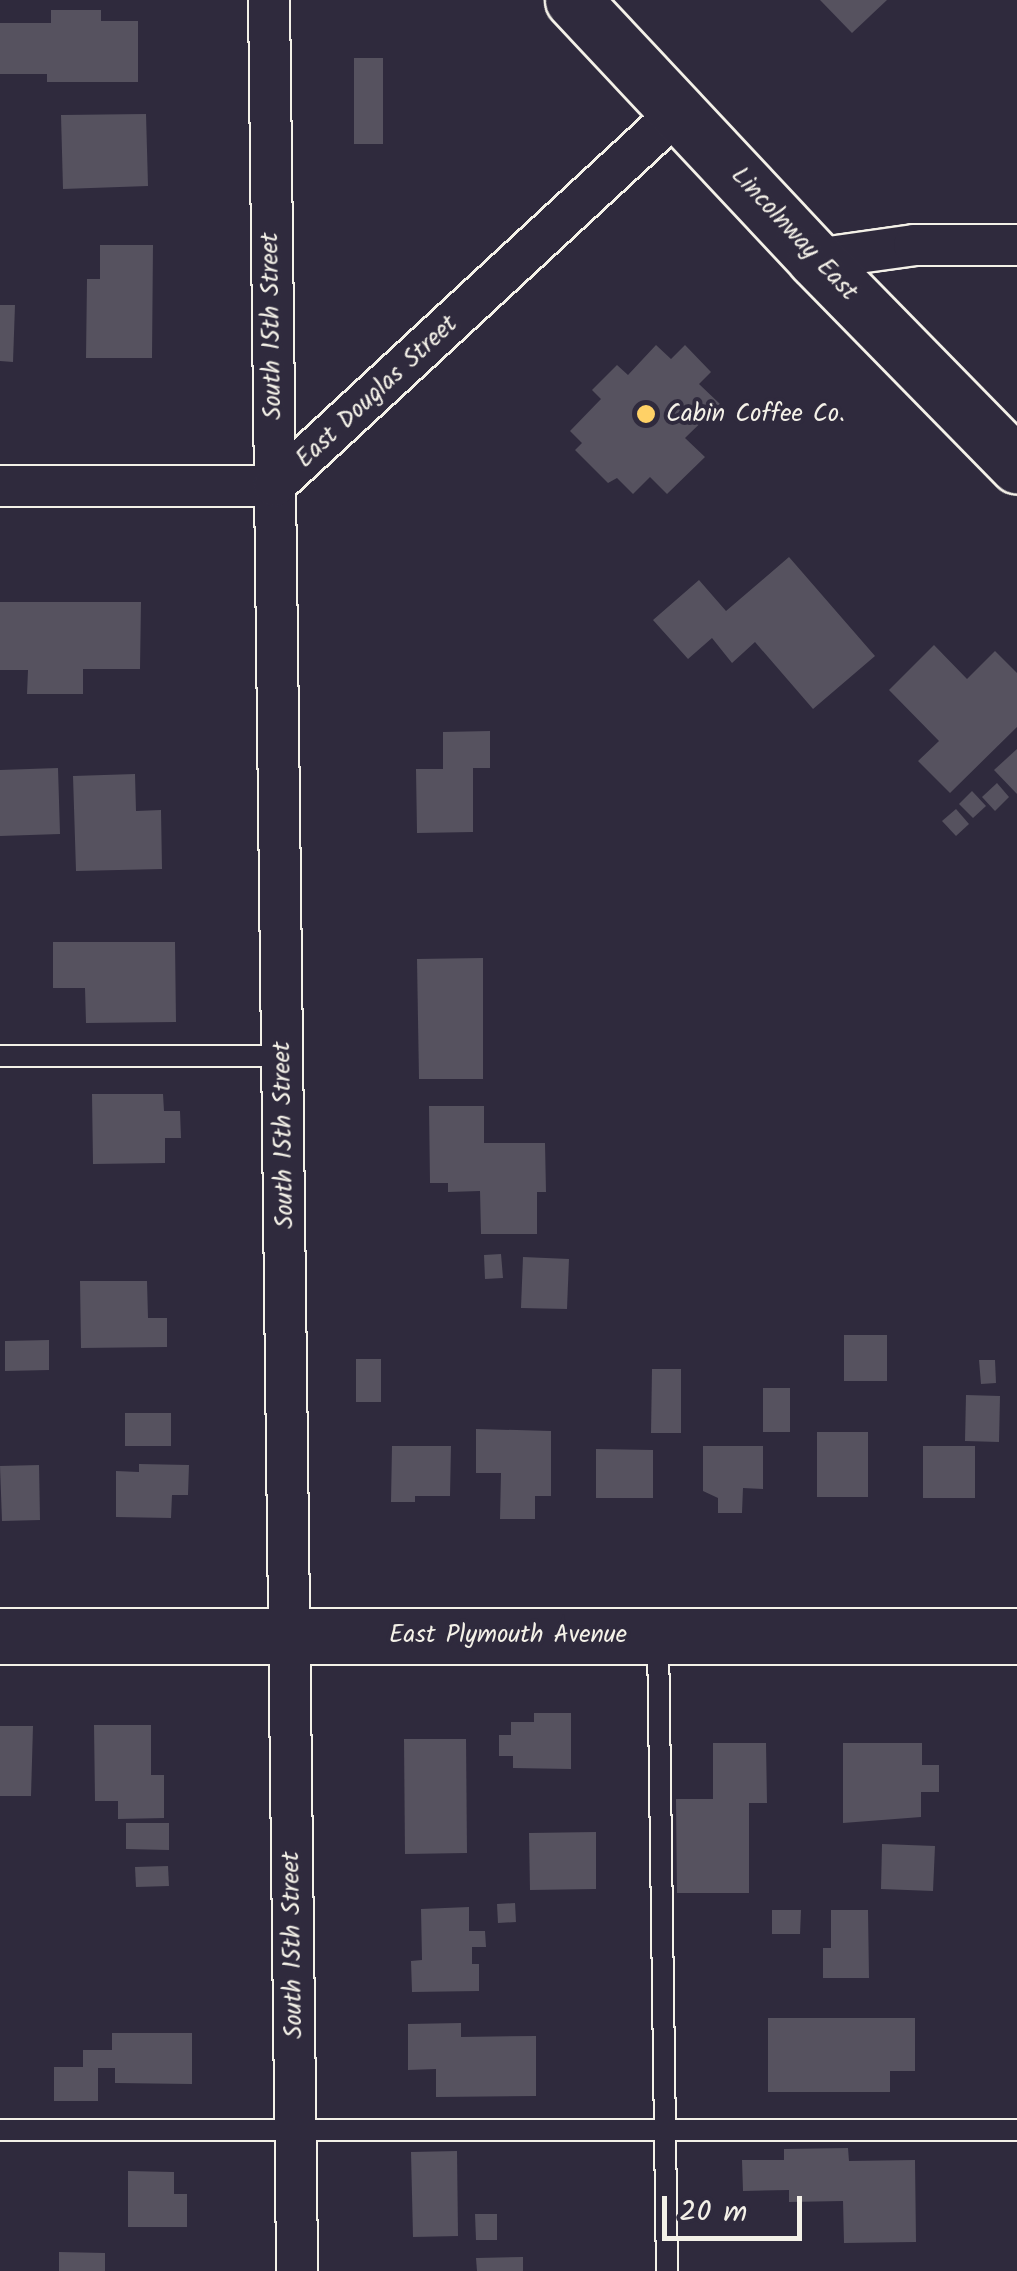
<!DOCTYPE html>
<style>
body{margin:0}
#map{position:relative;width:1017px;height:2271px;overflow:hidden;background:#2f2a3d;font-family:Kalam,sans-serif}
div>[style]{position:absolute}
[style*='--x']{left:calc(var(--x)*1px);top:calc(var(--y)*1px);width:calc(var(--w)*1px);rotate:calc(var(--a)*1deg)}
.building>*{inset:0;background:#56525f}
.roads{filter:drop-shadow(2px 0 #f4f1e8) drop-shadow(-2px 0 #f4f1e8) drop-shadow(0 2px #f4f1e8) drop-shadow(0 -2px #f4f1e8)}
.service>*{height:20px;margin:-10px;padding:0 10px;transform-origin:10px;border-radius:10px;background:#2f2a3d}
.minor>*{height:40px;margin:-20px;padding:0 20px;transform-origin:20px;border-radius:20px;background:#2f2a3d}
.secondary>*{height:55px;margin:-27.5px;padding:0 27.5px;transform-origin:27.5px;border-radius:27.5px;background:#2f2a3d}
.trunk>*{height:55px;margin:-27.5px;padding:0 27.5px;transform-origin:27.5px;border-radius:27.5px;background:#2f2a3d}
.dots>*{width:28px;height:28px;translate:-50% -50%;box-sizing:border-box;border:5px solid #2f2a3d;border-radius:50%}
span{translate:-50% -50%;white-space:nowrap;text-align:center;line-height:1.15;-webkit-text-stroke:8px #2f2a3d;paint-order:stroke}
.street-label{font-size:25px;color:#f4f1e8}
.poi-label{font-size:25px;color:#f4f1e8}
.left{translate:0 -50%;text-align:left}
.scale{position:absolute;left:662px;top:2196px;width:140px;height:45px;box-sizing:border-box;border:5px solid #f4f1e8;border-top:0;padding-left:12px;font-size:30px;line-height:35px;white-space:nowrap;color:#f4f1e8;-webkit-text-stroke:8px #2f2a3d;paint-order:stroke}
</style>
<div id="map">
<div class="building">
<i style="clip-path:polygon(820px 0,887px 0,852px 33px)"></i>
<i style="clip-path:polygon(51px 10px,101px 10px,101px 21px,138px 21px,138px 82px,47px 82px,47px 74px,0 74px,0 23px,51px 23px)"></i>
<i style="clip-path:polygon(354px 58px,383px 58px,383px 144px,354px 144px)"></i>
<i style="clip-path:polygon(146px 114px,148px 186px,63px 189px,61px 115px)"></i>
<i style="clip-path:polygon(100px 245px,153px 245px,152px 358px,86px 358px,87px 279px,100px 279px)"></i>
<i style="clip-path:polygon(0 305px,15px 305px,13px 362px,0 361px)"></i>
<i style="clip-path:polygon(656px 345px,671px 359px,685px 345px,711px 372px,699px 384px,720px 404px,685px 438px,705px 457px,667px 494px,650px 477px,633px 494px,617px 478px,608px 483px,575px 450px,582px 443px,570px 431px,601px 399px,592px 390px,617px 365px,628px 375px)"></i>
<i style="clip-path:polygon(789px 557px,875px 656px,813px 709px,755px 642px,732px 663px,712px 638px,688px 659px,653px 620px,699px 580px,726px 611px)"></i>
<i style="clip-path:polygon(0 602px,141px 602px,140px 669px,83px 669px,83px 694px,27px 694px,28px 670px,0 670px)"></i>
<i style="clip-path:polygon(934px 645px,967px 679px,995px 651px,1017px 673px,1017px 727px,950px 793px,918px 761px,939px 741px,889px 690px)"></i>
<i style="clip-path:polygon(490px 731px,490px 768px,473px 768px,473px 832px,417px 833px,416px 769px,443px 769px,443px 732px)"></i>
<i style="clip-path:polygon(1017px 749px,1017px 794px,994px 770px)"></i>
<i style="clip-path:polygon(58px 768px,60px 834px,0 836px,0 770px)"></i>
<i style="clip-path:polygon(135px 774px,136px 811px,161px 810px,162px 869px,76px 871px,73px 776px)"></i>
<i style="clip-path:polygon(997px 783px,1009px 797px,995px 811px,982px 797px)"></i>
<i style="clip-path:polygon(972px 791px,986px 806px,973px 818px,959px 804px)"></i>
<i style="clip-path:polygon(956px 809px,969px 824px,956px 836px,942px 821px)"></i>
<i style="clip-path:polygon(53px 942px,175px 942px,176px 1022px,86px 1023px,85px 988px,53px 988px)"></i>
<i style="clip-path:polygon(483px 958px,483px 1079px,419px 1079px,417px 959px)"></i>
<i style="clip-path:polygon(92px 1094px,163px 1094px,164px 1111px,180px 1111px,181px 1138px,165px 1138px,165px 1163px,93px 1164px)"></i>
<i style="clip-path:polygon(429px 1106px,484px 1106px,484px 1143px,545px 1143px,546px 1192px,537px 1192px,537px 1234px,481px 1234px,480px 1191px,448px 1192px,448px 1183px,430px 1183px)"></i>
<i style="clip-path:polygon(501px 1254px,503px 1278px,485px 1279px,484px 1255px)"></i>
<i style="clip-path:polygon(523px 1257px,569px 1259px,567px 1309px,521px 1308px)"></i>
<i style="clip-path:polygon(80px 1281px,147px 1281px,148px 1318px,167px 1318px,167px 1347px,81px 1348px)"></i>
<i style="clip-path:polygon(844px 1335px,887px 1335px,887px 1381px,844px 1381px)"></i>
<i style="clip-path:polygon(49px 1340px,49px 1370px,5px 1371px,5px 1341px)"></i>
<i style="clip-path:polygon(356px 1359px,381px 1359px,381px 1402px,356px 1402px)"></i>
<i style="clip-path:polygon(979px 1360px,995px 1360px,996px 1383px,981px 1384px)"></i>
<i style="clip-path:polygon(652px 1369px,681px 1369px,681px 1433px,651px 1433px)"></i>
<i style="clip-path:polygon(763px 1388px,790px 1388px,790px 1432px,763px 1432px)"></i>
<i style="clip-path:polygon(966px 1395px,1000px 1396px,999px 1442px,965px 1441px)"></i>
<i style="clip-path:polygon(125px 1413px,171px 1413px,171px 1446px,125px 1446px)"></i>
<i style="clip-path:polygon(476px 1429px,551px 1431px,551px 1496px,535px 1496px,535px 1519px,500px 1519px,501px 1473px,476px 1473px)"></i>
<i style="clip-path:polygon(817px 1432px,868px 1432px,868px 1497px,817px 1497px)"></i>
<i style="clip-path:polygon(392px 1446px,451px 1446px,450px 1496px,415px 1496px,415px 1502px,391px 1502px)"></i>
<i style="clip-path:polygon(703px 1446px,763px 1446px,763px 1489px,743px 1488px,742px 1513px,718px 1513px,718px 1498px,703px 1491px)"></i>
<i style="clip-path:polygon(923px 1446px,975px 1446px,975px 1498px,923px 1498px)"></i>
<i style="clip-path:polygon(596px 1449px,653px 1450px,653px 1498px,596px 1498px)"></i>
<i style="clip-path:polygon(139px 1464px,189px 1465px,188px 1495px,172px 1495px,171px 1518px,116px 1517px,116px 1471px,139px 1472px)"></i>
<i style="clip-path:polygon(39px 1465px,40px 1520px,2px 1521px,0 1466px)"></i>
<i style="clip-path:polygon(534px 1713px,571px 1713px,571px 1769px,513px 1768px,513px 1756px,499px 1756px,499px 1735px,511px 1735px,511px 1722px,534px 1722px)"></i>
<i style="clip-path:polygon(94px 1725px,151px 1725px,151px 1775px,164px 1775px,164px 1818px,118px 1819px,118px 1801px,95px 1801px)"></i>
<i style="clip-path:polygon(0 1726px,33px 1726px,31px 1796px,0 1796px)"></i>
<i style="clip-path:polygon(404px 1739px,466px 1739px,467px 1853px,405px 1854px)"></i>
<i style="clip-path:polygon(713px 1743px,766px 1743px,767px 1803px,749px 1803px,749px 1893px,677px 1893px,676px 1799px,713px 1799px)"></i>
<i style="clip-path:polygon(843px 1743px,922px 1743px,922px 1765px,939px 1765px,939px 1792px,921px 1792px,921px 1817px,843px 1823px)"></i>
<i style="clip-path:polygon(126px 1823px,169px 1823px,169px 1850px,126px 1849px)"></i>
<i style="clip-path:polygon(596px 1832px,596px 1889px,530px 1890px,529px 1833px)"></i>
<i style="clip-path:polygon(882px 1844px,935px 1846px,933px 1891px,881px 1889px)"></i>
<i style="clip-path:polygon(168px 1866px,169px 1886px,136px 1887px,135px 1867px)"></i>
<i style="clip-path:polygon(515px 1903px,516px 1922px,498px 1923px,497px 1904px)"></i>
<i style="clip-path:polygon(469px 1907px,469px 1931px,485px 1931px,486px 1947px,472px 1947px,472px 1964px,479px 1964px,479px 1991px,412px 1992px,411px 1961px,422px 1960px,421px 1909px)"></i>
<i style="clip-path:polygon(772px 1910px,801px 1910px,800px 1934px,772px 1934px)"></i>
<i style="clip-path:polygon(831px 1910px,868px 1910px,869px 1978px,823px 1978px,823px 1948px,831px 1948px)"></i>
<i style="clip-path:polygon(768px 2018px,915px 2018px,915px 2071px,890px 2071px,890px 2092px,768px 2092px)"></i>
<i style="clip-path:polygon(461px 2023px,461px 2037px,536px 2036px,536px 2096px,436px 2097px,436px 2069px,408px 2070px,408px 2024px)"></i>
<i style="clip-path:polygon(112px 2033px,192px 2033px,192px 2084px,115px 2083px,115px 2068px,98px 2068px,98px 2101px,54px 2101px,54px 2067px,83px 2067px,83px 2050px,112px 2050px)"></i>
<i style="clip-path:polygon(848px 2148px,849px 2161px,915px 2160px,916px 2242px,844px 2243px,843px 2201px,789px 2202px,789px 2190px,743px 2191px,742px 2160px,784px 2160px,784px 2149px)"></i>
<i style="clip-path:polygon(457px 2151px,458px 2236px,413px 2237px,411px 2152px)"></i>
<i style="clip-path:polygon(128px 2171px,174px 2172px,174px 2194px,187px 2194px,187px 2227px,128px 2227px)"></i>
<i style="clip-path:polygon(475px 2214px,497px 2214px,497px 2240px,476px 2240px)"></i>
<i style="clip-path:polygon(59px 2252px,105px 2253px,105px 2271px,59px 2271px)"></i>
<i style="clip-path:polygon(523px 2257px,523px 2271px,477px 2271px,476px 2258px)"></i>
</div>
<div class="roads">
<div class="service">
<i style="--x:0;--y:1056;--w:284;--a:0"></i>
<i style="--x:658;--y:1638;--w:633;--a:89.19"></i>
<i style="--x:0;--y:2130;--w:1017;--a:0"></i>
</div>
<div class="minor">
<i style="--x:269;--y:0;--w:2271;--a:89.29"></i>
<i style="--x:815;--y:259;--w:100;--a:-8"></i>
<i style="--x:914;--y:245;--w:103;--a:0"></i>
<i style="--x:0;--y:486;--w:274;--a:0"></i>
<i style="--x:274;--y:486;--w:553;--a:-42.8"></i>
</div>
<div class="secondary">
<i style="--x:0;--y:1636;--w:1017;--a:0"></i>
</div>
<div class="trunk">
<i style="--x:573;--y:0;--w:354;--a:46.9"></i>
<i style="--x:815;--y:259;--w:289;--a:45.6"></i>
</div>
</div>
<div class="dots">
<i style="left:646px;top:414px;background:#ffd166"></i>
</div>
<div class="street-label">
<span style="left:794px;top:234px;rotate:47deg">Lincolnway East</span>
<span style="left:272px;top:326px;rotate:-91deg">South 15th Street</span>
<span style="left:377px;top:392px;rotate:-43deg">East Douglas Street</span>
<span style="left:284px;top:1135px;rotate:-91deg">South 15th Street</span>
<span style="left:508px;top:1635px">East Plymouth Avenue</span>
<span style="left:293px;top:1945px;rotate:-91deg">South 15th Street</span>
</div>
<div class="poi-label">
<span class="left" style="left:666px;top:414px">Cabin Coffee Co.</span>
</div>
<div class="scale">20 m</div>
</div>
